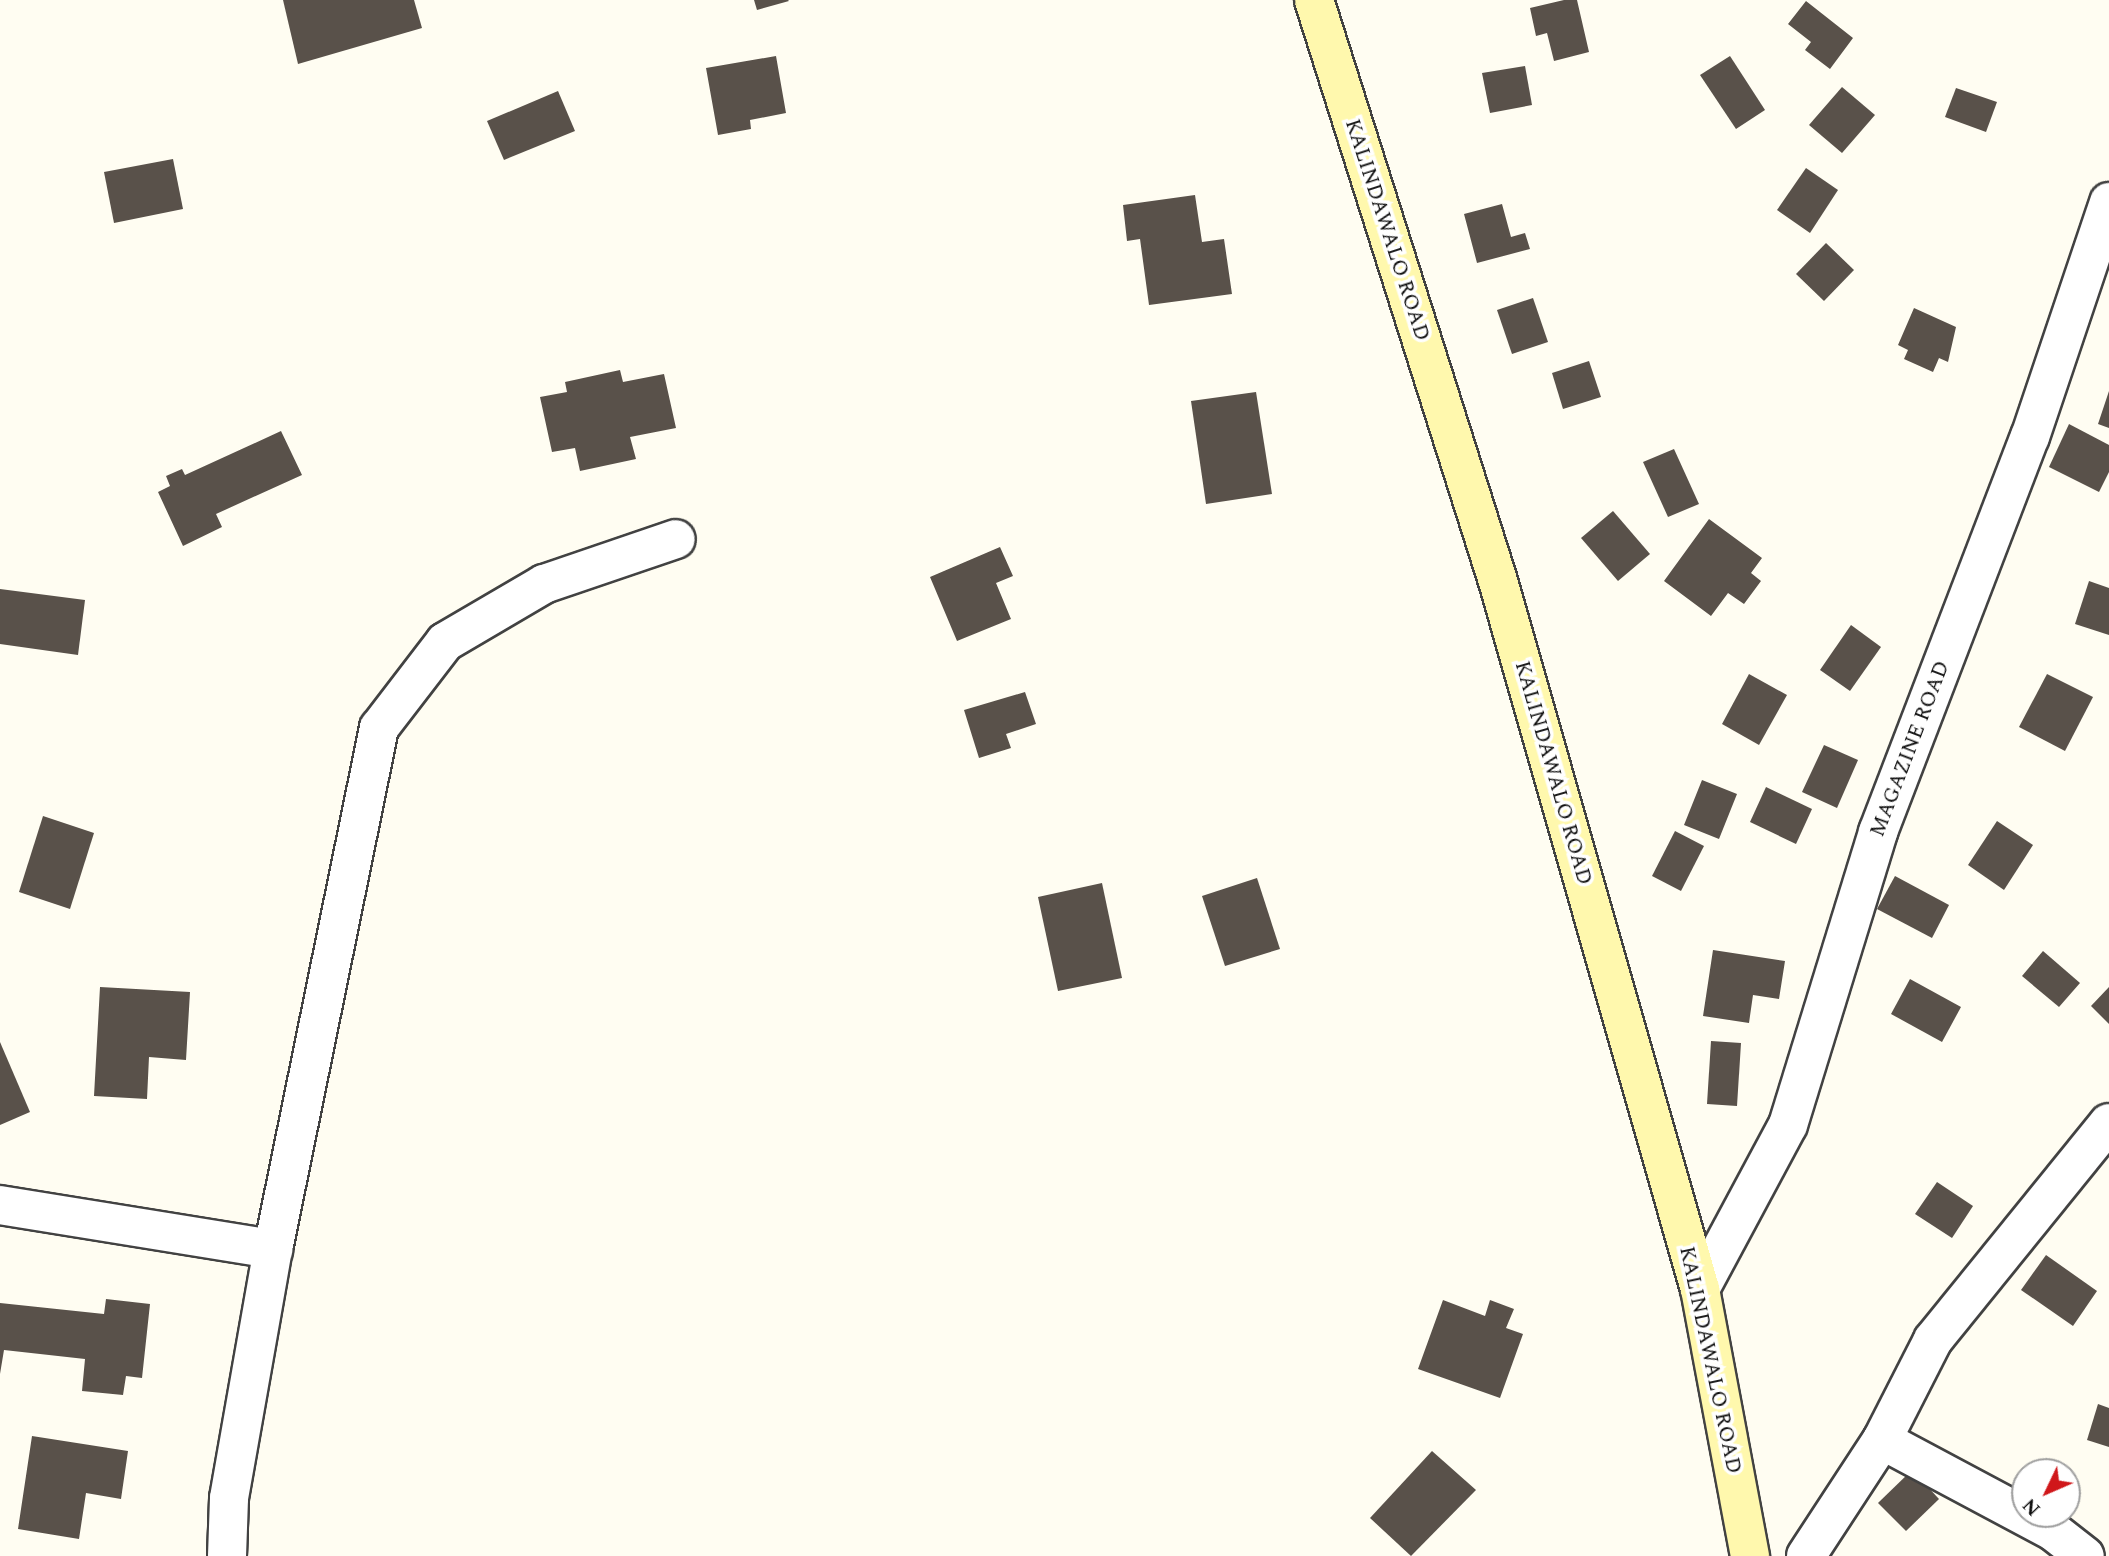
<!DOCTYPE html>
<style>
body{margin:0}
#map{position:relative;width:2109px;height:1556px;overflow:hidden;background:#fffdf2;font-family:Spectral,serif}
div>[style]{position:absolute}
[style*='--x']{left:calc(var(--x)*1px);top:calc(var(--y)*1px);width:calc(var(--w)*1px);rotate:calc(var(--a)*1deg)}
.building>*{inset:0;background:#59514a}
.roads{filter:drop-shadow(2px 0 #424242) drop-shadow(-2px 0 #424242) drop-shadow(0 2px #424242) drop-shadow(0 -2px #424242)}
.street>*{height:38px;margin:-19px;padding:0 19px;transform-origin:19px;border-radius:19px;background:#fff}
.secondary>*{height:38px;margin:-19px;padding:0 19px;transform-origin:19px;border-radius:19px;background:#fff8ad}
span{translate:-50% -50%;white-space:nowrap;text-align:center;line-height:1.15;-webkit-text-stroke:7px #fff;paint-order:stroke}
.street-label{font-size:21px;color:#0f0f0f}
.north{position:absolute;left:2011px;top:1458px;width:70px;height:70px;box-sizing:border-box;background:#fff;border:2px solid #9f9f9f;border-radius:50%;rotate:226deg;font-size:19px;font-weight:700;line-height:28px;text-align:center;color:#0f0f0f}
.north::after{content:'';display:block;margin:auto;width:24px;height:32px;background:#d0171a;clip-path:polygon(50% 0,100% 100%,50% 72%,0 100%)}
</style>
<div id="map">
<div class="building">
<i style="clip-path:polygon(283px 0,414px 0,422px 28px,298px 64px)"></i>
<i style="clip-path:polygon(754px 0,788px 0,789px 1px,757px 10px)"></i>
<i style="clip-path:polygon(1564px 0,1577px 0,1589px 52px,1554px 61px,1547px 33px,1536px 36px,1530px 8px)"></i>
<i style="clip-path:polygon(1806px 1px,1853px 38px,1830px 69px,1805px 50px,1811px 42px,1788px 24px)"></i>
<i style="clip-path:polygon(776px 56px,786px 113px,750px 120px,751px 129px,718px 135px,706px 68px)"></i>
<i style="clip-path:polygon(1730px 56px,1765px 110px,1736px 129px,1700px 75px)"></i>
<i style="clip-path:polygon(1525px 66px,1532px 105px,1490px 113px,1482px 73px)"></i>
<i style="clip-path:polygon(1842px 87px,1875px 115px,1842px 153px,1809px 125px)"></i>
<i style="clip-path:polygon(1956px 88px,1997px 102px,1986px 132px,1945px 117px)"></i>
<i style="clip-path:polygon(558px 91px,575px 131px,504px 160px,487px 121px)"></i>
<i style="clip-path:polygon(173px 159px,183px 209px,114px 223px,104px 172px)"></i>
<i style="clip-path:polygon(1806px 168px,1838px 190px,1810px 233px,1777px 210px)"></i>
<i style="clip-path:polygon(1195px 195px,1202px 242px,1224px 239px,1232px 294px,1149px 305px,1140px 239px,1127px 241px,1123px 205px)"></i>
<i style="clip-path:polygon(1502px 204px,1511px 237px,1525px 233px,1530px 249px,1477px 263px,1464px 214px)"></i>
<i style="clip-path:polygon(1826px 243px,1854px 270px,1824px 301px,1796px 274px)"></i>
<i style="clip-path:polygon(1533px 298px,1548px 342px,1512px 354px,1497px 310px)"></i>
<i style="clip-path:polygon(1914px 308px,1956px 327px,1948px 362px,1939px 358px,1933px 372px,1904px 359px,1908px 350px,1898px 345px)"></i>
<i style="clip-path:polygon(1589px 361px,1601px 397px,1563px 409px,1552px 373px)"></i>
<i style="clip-path:polygon(620px 370px,623px 382px,664px 374px,676px 428px,630px 437px,636px 459px,580px 471px,575px 448px,552px 452px,540px 397px,567px 392px,565px 382px)"></i>
<i style="clip-path:polygon(2109px 391px,2109px 428px,2098px 424px)"></i>
<i style="clip-path:polygon(1256px 392px,1272px 494px,1206px 504px,1191px 401px)"></i>
<i style="clip-path:polygon(2069px 424px,2109px 445px,2109px 472px,2099px 492px,2049px 467px)"></i>
<i style="clip-path:polygon(281px 431px,302px 475px,216px 514px,222px 527px,183px 546px,158px 492px,170px 486px,166px 476px,182px 469px,185px 475px)"></i>
<i style="clip-path:polygon(1674px 449px,1699px 504px,1668px 517px,1643px 462px)"></i>
<i style="clip-path:polygon(1613px 511px,1650px 554px,1618px 581px,1581px 538px)"></i>
<i style="clip-path:polygon(1709px 519px,1762px 558px,1751px 573px,1761px 581px,1744px 604px,1728px 593px,1711px 616px,1664px 581px)"></i>
<i style="clip-path:polygon(1000px 547px,1013px 576px,996px 583px,1011px 619px,957px 641px,930px 577px)"></i>
<i style="clip-path:polygon(2089px 581px,2109px 588px,2109px 635px,2075px 624px)"></i>
<i style="clip-path:polygon(0 589px,85px 600px,78px 655px,0 644px)"></i>
<i style="clip-path:polygon(1851px 625px,1881px 647px,1850px 691px,1820px 670px)"></i>
<i style="clip-path:polygon(1749px 674px,1787px 695px,1759px 745px,1722px 724px)"></i>
<i style="clip-path:polygon(2047px 674px,2093px 697px,2065px 751px,2019px 727px)"></i>
<i style="clip-path:polygon(1025px 692px,1036px 724px,1006px 734px,1011px 748px,979px 758px,964px 710px)"></i>
<i style="clip-path:polygon(1824px 745px,1858px 760px,1837px 808px,1802px 792px)"></i>
<i style="clip-path:polygon(1702px 780px,1737px 794px,1719px 839px,1684px 825px)"></i>
<i style="clip-path:polygon(1766px 787px,1812px 809px,1796px 844px,1750px 822px)"></i>
<i style="clip-path:polygon(43px 816px,94px 833px,70px 909px,19px 892px)"></i>
<i style="clip-path:polygon(1997px 821px,2033px 845px,2004px 890px,1968px 865px)"></i>
<i style="clip-path:polygon(1675px 831px,1704px 846px,1681px 891px,1652px 876px)"></i>
<i style="clip-path:polygon(1895px 876px,1949px 905px,1932px 938px,1877px 909px)"></i>
<i style="clip-path:polygon(1257px 878px,1280px 949px,1225px 966px,1202px 896px)"></i>
<i style="clip-path:polygon(1102px 883px,1122px 978px,1058px 991px,1038px 897px)"></i>
<i style="clip-path:polygon(1713px 950px,1785px 961px,1779px 999px,1753px 995px,1749px 1023px,1703px 1016px)"></i>
<i style="clip-path:polygon(2043px 951px,2080px 983px,2059px 1007px,2022px 976px)"></i>
<i style="clip-path:polygon(1910px 979px,1961px 1007px,1942px 1042px,1891px 1014px)"></i>
<i style="clip-path:polygon(100px 987px,190px 992px,186px 1060px,149px 1057px,147px 1099px,94px 1096px)"></i>
<i style="clip-path:polygon(2109px 987px,2109px 1024px,2091px 1006px)"></i>
<i style="clip-path:polygon(1711px 1041px,1741px 1043px,1737px 1106px,1707px 1104px)"></i>
<i style="clip-path:polygon(0 1042px,30px 1112px,0 1125px)"></i>
<i style="clip-path:polygon(1937px 1182px,1973px 1206px,1952px 1238px,1915px 1214px)"></i>
<i style="clip-path:polygon(2046px 1255px,2097px 1291px,2073px 1326px,2021px 1290px)"></i>
<i style="clip-path:polygon(106px 1299px,150px 1304px,142px 1378px,126px 1376px,123px 1395px,82px 1391px,85px 1359px,4px 1350px,0 1374px,0 1303px,104px 1314px)"></i>
<i style="clip-path:polygon(1443px 1300px,1485px 1316px,1490px 1300px,1514px 1309px,1506px 1328px,1523px 1334px,1500px 1398px,1418px 1369px)"></i>
<i style="clip-path:polygon(2098px 1404px,2109px 1408px,2109px 1447px,2087px 1440px)"></i>
<i style="clip-path:polygon(32px 1436px,128px 1451px,121px 1499px,86px 1493px,79px 1539px,18px 1529px)"></i>
<i style="clip-path:polygon(1432px 1451px,1476px 1490px,1411px 1556px,1370px 1518px)"></i>
<i style="clip-path:polygon(1912px 1470px,1939px 1499px,1906px 1531px,1878px 1503px)"></i>
</div>
<div class="roads">
<div class="street">
<i style="--x:0;--y:1205;--w:277;--a:9.2"></i>
<i style="--x:1700;--y:1289;--w:186;--a:-61.8"></i>
<i style="--x:1788;--y:1125;--w:307;--a:-72.9"></i>
<i style="--x:1878;--y:832;--w:423;--a:-69"></i>
<i style="--x:2030;--y:437;--w:248;--a:-71.4"></i>
<i style="--x:1882;--y:1440;--w:195;--a:28.1"></i>
<i style="--x:2054;--y:1532;--w:39;--a:38"></i>
<i style="--x:227;--y:1556;--w:58;--a:-88"></i>
<i style="--x:229;--y:1498;--w:253;--a:-80"></i>
<i style="--x:273;--y:1249;--w:532;--a:-78.5"></i>
<i style="--x:379;--y:728;--w:108;--a:-52.5"></i>
<i style="--x:445;--y:642;--w:115;--a:-30.4"></i>
<i style="--x:544;--y:584;--w:139;--a:-18.8"></i>
<i style="--x:1806;--y:1556;--w:139;--a:-56.8"></i>
<i style="--x:1882;--y:1440;--w:112;--a:-63"></i>
<i style="--x:1933;--y:1340;--w:279;--a:-51"></i>
</div>
<div class="secondary">
<i style="--x:1314;--y:0;--w:609;--a:72.43"></i>
<i style="--x:1498;--y:581;--w:736;--a:74.08"></i>
<i style="--x:1700;--y:1289;--w:272;--a:79.4"></i>
</div>
</div>
<div class="street-label">
<span style="left:1387px;top:230px;rotate:72deg">KALINDAWALO ROAD</span>
<span style="left:1910px;top:749px;rotate:-69deg">MAGAZINE ROAD</span>
<span style="left:1553px;top:773px;rotate:74deg">KALINDAWALO ROAD</span>
<span style="left:1710px;top:1360px;rotate:78deg">KALINDAWALO ROAD</span>
</div>
<div class="north">N</div>
</div>
